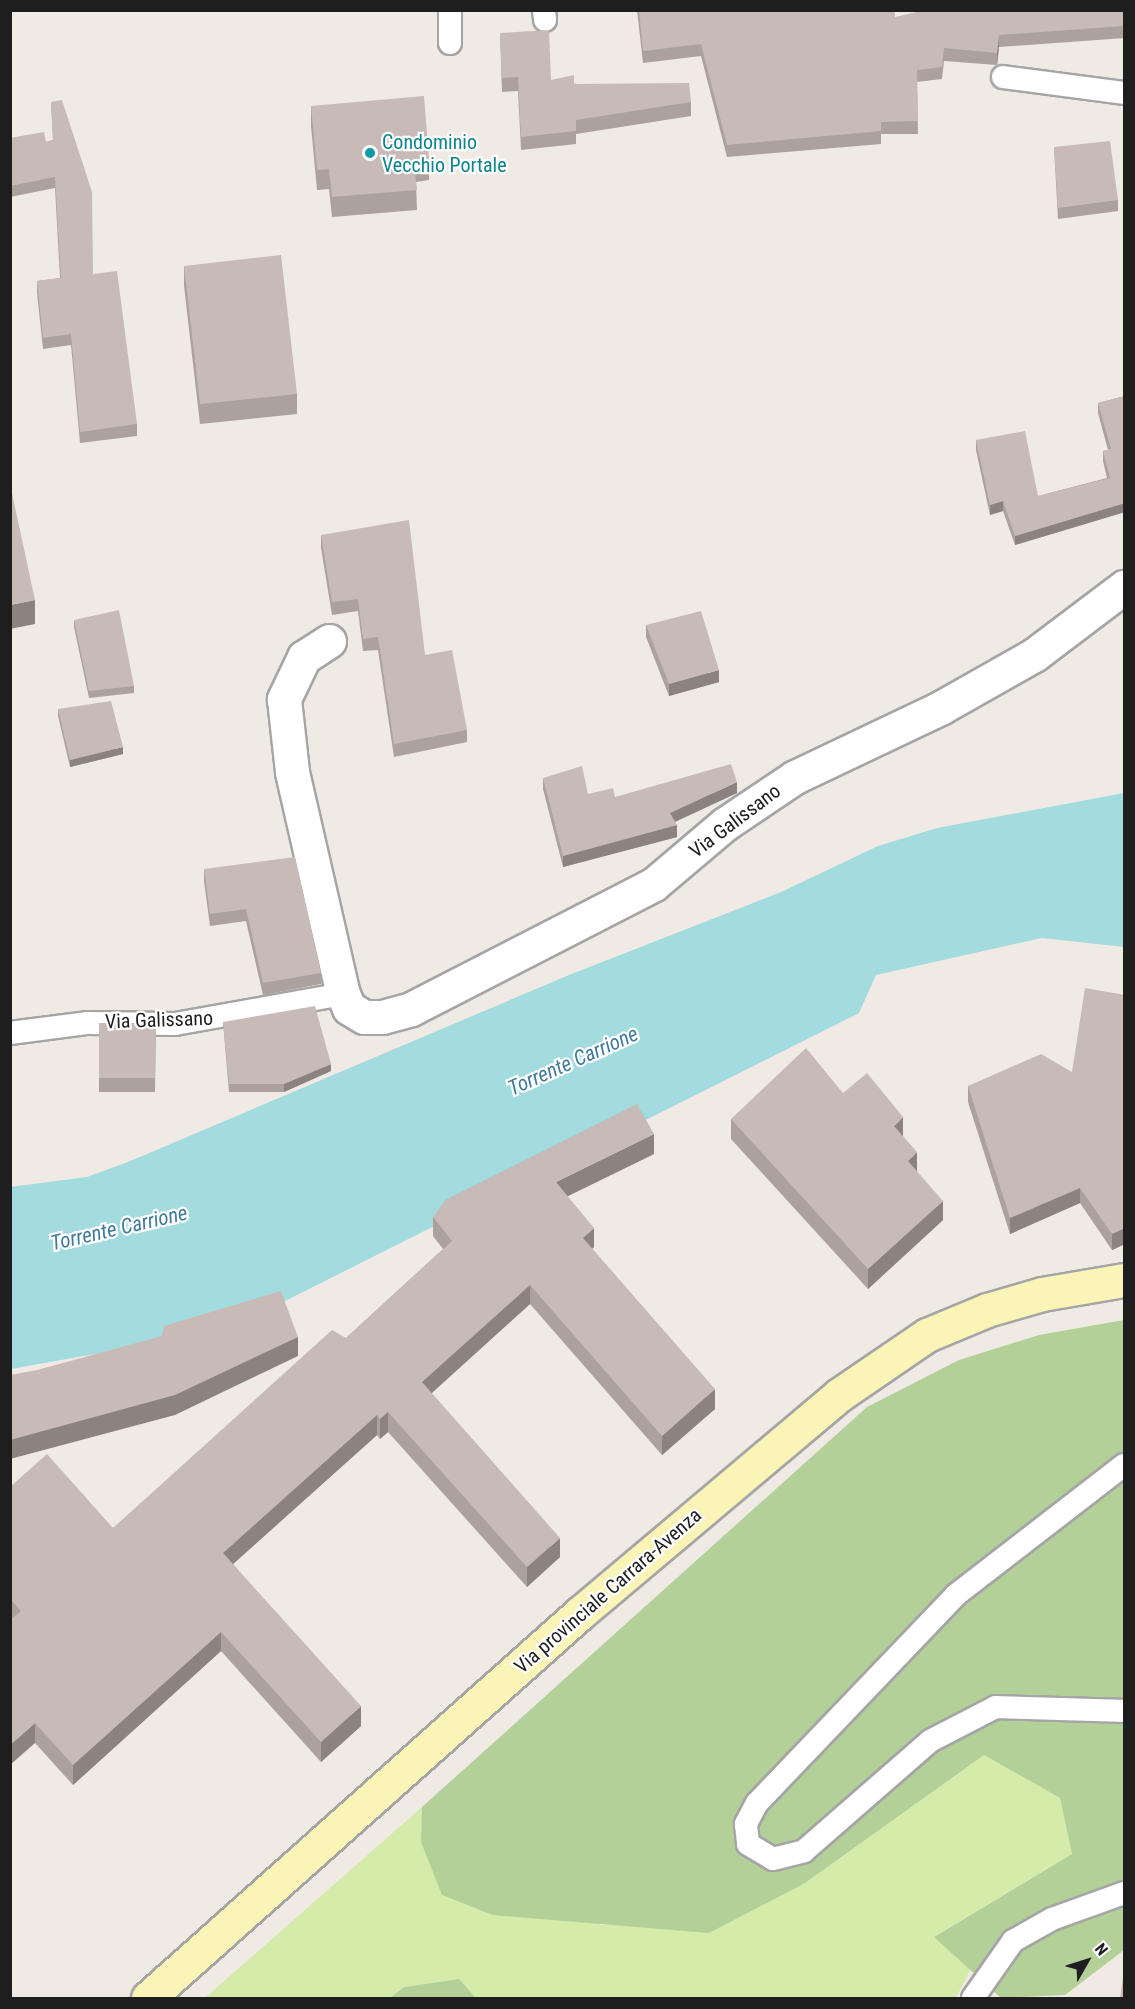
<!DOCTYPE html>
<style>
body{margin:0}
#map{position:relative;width:1135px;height:2009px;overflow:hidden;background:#f0eae4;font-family:"Roboto Condensed",sans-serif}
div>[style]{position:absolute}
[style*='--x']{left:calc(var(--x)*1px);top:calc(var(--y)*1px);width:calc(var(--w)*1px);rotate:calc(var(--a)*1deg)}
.grass>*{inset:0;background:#d4eba9}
.forest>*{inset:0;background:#b2d098}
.water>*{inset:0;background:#a3dbdf}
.roads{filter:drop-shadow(2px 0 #a5a5a5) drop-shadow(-2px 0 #a5a5a5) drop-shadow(0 2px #a5a5a5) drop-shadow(0 -2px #a5a5a5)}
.lane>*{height:22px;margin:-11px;padding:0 11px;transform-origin:11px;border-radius:11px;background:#fff}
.street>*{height:33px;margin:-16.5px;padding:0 16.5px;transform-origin:16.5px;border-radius:16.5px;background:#fff}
.secondary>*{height:33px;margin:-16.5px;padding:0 16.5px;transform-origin:16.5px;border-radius:16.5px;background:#fbf4b7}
.wall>*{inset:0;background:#aca19d}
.shaded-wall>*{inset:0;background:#8c8380}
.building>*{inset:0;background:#c8bbb7}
.dots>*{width:16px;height:16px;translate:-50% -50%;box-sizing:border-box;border:3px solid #fff;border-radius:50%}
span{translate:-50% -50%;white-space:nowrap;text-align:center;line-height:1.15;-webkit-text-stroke:4.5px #fff;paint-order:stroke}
.culture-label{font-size:20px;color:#0d838f}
.left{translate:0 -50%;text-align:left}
.street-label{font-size:20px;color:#1e1e1e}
.water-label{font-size:21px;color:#407b99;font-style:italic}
.frame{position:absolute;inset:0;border:12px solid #1e1e1e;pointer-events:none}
.north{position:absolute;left:1057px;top:1931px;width:60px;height:60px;-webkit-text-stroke:4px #fff;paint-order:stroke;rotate:51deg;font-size:16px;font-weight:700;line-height:24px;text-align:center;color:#1e1e1e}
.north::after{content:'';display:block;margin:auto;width:21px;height:27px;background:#1e1e1e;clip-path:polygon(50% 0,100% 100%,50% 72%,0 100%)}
</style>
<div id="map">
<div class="grass">
<i style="clip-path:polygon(984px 1755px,1060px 1798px,1072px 1854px,935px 1936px,970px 1970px,956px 1998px,476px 1998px,459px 1979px,404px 1987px,390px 1998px,205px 1998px,422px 1807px,421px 1842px,601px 1925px,655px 1925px,805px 1883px)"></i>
</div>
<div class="forest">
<i style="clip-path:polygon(1124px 1320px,1124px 1950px,1065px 1995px,1001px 1998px,934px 1937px,1072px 1854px,1060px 1798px,984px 1755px,805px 1883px,709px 1933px,493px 1915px,442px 1895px,421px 1842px,422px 1807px,867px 1407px,959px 1360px,1039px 1335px)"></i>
<i style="clip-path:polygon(459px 1979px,476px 1998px,390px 1998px,404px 1987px)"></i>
</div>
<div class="water">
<i style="clip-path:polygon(1124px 793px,1124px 947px,1042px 938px,876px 975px,859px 1013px,281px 1303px,162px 1342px,11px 1369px,10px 1187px,87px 1177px,128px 1162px,569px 975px,781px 892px,878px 846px,937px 828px)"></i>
</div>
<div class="roads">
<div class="lane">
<i style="--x:450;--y:10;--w:33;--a:90"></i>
<i style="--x:544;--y:10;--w:10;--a:84"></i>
<i style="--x:1003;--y:77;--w:122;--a:7.5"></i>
<i style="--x:10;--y:1033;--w:79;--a:-7.3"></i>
<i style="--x:88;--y:1023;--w:87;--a:0.7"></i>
<i style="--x:175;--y:1024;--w:171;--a:-10.1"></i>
<i style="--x:1124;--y:1465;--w:212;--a:142.3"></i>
<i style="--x:956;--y:1595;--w:288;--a:133.7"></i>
<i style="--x:757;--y:1803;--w:24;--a:118"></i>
<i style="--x:746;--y:1824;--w:20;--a:84"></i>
<i style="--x:748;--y:1844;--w:29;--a:31"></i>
<i style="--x:773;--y:1859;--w:32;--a:-14"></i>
<i style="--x:804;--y:1851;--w:167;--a:-41.1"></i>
<i style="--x:930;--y:1741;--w:74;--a:-27.3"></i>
<i style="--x:996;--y:1707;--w:128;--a:1.8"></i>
<i style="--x:973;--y:1998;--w:70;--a:-54.9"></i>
<i style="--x:1013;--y:1941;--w:45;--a:-29.4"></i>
<i style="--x:1052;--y:1919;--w:77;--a:-19.9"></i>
</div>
<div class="street">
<i style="--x:329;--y:641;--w:30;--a:147"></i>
<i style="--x:304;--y:657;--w:47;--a:115.5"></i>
<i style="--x:284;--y:699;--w:73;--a:83.7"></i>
<i style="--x:292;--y:772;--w:228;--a:77.1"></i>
<i style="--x:343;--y:994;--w:15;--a:67"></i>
<i style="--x:349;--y:1008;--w:17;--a:31"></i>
<i style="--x:364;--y:1017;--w:18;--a:0"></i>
<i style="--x:382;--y:1017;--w:30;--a:-15"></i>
<i style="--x:411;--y:1009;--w:273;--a:-27.2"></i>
<i style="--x:654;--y:884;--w:93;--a:-40.2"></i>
<i style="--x:725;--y:824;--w:84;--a:-33.9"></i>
<i style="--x:795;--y:777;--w:161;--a:-25.4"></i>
<i style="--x:940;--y:708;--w:108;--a:-29.4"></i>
<i style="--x:1034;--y:655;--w:113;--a:-37.1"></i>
</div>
<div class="secondary">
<i style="--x:148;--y:1998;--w:577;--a:-41.7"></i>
<i style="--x:579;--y:1614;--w:340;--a:-40.1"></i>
<i style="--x:839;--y:1395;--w:107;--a:-34.3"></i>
<i style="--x:927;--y:1335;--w:65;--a:-22.6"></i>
<i style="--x:987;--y:1310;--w:57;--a:-16.2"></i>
<i style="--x:1042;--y:1294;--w:83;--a:-9.7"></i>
</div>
</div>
<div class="wall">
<i style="clip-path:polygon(637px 10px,894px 10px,895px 17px,1125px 10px,1125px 38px,999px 47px,997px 65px,944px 61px,942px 79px,917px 82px,918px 134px,881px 134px,881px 144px,727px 157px,701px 56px,643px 63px)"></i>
<i style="clip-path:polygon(500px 33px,551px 80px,691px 102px,691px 116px,576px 134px,576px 144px,521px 150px,518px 91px,502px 92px)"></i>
<i style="clip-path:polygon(51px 102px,93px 274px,137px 424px,137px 436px,80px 443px,71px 345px,43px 349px,37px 293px,37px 281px,60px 278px,55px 188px,10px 197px,10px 138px,46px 142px,53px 140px)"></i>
<i style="clip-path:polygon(311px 106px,429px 160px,429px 180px,416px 182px,417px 210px,332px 217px,329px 189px,317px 190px,311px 126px)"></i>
<i style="clip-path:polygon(1054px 147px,1118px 200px,1118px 211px,1058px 219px)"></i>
<i style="clip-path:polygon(184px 266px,297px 394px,297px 414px,200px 424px,184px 286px)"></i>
<i style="clip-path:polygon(1125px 396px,1125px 512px,1015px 545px,1003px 511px,990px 515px,976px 450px,976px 440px,1038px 496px,1107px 478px,1103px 461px,1103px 451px,1108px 450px,1098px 413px,1098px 403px)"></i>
<i style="clip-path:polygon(321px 535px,425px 655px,467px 730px,467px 742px,394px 757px,378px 650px,363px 651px,358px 611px,332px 615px,321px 548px)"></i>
<i style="clip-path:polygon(74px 620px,134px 686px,134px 693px,89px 698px,74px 627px)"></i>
<i style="clip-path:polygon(646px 625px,719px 682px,669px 696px,646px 637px)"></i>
<i style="clip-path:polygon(58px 709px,123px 754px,70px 767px,58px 716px)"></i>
<i style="clip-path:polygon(543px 778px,588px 794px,615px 797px,737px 793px,675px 822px,677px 837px,563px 867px,543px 789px)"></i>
<i style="clip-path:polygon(204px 869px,321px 973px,321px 984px,263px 995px,246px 921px,210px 926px,204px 881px)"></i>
<i style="clip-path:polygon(1125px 995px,1125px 1244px,1112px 1250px,1080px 1203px,1010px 1234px,968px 1102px,968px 1086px,1072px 1072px)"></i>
<i style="clip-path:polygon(223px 1022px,331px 1071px,284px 1092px,229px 1092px)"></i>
<i style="clip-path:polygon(99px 1023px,156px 1023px,155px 1092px,99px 1092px)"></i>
<i style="clip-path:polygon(843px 1093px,903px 1136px,917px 1171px,943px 1220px,868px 1289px,731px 1139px,731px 1119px)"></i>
<i style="clip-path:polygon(654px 1154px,567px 1196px,594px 1247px,592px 1249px,715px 1409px,662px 1455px,530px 1304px,431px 1393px,560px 1557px,527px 1587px,388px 1432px,380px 1439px,377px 1435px,233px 1564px,361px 1726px,321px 1762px,221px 1651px,73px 1785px,35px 1743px,10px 1619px,10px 1487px,113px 1528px,346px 1338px,443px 1249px,433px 1236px,433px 1217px)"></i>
</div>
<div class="shaded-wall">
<i style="clip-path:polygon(999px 35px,999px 47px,997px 65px,997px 53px)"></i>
<i style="clip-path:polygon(1003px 501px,1003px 511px,990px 515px,990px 505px)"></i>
<i style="clip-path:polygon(1125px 503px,1125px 512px,1015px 545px,1015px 536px)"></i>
<i style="clip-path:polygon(35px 600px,35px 624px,10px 629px,10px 605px)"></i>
<i style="clip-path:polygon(719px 670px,719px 682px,669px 696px,669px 684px)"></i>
<i style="clip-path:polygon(123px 747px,123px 754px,70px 767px,70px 760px)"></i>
<i style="clip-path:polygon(737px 782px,737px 793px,670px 824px,670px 813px)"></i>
<i style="clip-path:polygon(677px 825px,677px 837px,563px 867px,563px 856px)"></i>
<i style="clip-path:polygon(331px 1064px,331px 1071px,284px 1092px,284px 1084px)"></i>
<i style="clip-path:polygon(903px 1117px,903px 1136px,894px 1146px,894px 1126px)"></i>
<i style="clip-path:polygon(654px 1134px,654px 1154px,556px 1202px,556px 1182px)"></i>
<i style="clip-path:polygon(917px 1152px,917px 1172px,908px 1161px)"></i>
<i style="clip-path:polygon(1080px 1188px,1080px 1203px,1010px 1234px,1010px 1218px)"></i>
<i style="clip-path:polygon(943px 1201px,943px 1220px,868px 1289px,868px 1269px)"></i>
<i style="clip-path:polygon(594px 1228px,594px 1247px,583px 1257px,583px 1238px)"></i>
<i style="clip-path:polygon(1125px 1228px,1125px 1244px,1112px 1250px,1112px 1234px)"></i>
<i style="clip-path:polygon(530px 1285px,530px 1304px,422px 1402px,422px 1382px)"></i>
<i style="clip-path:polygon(298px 1337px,298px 1356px,175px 1415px,10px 1459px,10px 1440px)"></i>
<i style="clip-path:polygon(715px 1389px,715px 1409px,662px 1455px,662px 1436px)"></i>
<i style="clip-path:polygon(388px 1412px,388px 1432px,380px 1439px,380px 1419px)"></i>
<i style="clip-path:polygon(377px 1415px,377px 1435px,223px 1573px,223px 1553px)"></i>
<i style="clip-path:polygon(560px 1538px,560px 1557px,527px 1587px,527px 1567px)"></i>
<i style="clip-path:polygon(221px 1632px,221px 1651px,73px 1785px,73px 1765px)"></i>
<i style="clip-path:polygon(361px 1706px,361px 1726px,321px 1762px,321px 1742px)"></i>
<i style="clip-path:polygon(35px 1723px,35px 1743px,10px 1765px,10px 1745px)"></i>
</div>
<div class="building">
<i style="clip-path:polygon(639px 10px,894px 10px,895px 17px,925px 10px,1125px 10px,1125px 26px,999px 35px,997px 53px,944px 48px,942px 67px,917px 70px,918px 121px,881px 122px,881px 131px,727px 145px,701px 44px,643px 51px)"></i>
<i style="clip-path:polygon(549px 30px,551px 80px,574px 75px,574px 84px,689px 83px,691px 102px,576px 120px,576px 131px,521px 137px,518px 77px,502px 78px,500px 33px)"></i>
<i style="clip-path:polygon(424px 96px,429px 160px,414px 162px,417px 190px,332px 197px,329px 169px,317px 170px,311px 106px)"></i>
<i style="clip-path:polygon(62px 100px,92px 192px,93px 274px,117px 271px,137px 424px,80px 432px,71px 334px,43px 338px,37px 281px,61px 278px,55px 177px,10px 186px,10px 138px,44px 132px,46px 142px,53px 140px,51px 102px)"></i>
<i style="clip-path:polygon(1110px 141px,1118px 200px,1058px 208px,1054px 147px)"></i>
<i style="clip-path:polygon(281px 255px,297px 394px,200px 404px,184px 266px)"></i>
<i style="clip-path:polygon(1125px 396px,1125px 503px,1015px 536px,1003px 501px,990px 505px,976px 440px,1025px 431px,1038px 496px,1110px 478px,1103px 451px,1111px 449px,1098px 403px)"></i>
<i style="clip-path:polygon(10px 484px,35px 600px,10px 605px)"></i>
<i style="clip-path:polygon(409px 520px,425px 655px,452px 650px,467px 730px,394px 744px,378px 637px,363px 639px,358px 599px,332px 602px,321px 535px)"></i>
<i style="clip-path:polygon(119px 610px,134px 686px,89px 691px,74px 620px)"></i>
<i style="clip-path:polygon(701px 611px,719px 670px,669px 684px,646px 625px)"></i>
<i style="clip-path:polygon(111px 701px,123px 747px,70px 760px,58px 709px)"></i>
<i style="clip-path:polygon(731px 764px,737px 782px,670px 813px,677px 825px,563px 856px,543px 778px,582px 766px,588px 794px,613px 788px,615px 797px)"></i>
<i style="clip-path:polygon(295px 857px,321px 973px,263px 983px,246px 909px,210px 914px,204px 869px)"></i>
<i style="clip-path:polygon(1085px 988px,1125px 995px,1125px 1228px,1112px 1234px,1080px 1188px,1010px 1218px,968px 1086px,1041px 1054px,1072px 1072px)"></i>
<i style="clip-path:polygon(315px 1006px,331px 1064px,284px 1084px,229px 1084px,223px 1022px)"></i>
<i style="clip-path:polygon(99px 1023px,156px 1023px,155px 1078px,99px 1078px)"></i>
<i style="clip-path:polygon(806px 1048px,843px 1093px,867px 1073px,903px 1117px,894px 1126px,917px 1152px,908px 1161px,943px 1201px,868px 1269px,731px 1119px)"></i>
<i style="clip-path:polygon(637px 1104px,654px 1134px,556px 1182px,594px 1228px,583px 1238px,715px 1389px,662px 1436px,530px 1285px,422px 1382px,560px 1538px,527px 1567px,388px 1412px,380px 1419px,377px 1415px,223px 1553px,361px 1706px,321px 1742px,221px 1632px,73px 1765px,35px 1723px,10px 1745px,10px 1620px,21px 1611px,10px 1599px,10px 1487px,47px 1454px,113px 1528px,332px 1330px,346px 1338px,452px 1241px,433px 1217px,445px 1200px)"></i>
<i style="clip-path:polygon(281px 1291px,298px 1337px,175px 1395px,10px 1440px,10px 1375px,37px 1370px,162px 1336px,164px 1326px)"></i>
<i style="clip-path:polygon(1124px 1970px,1125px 1998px,1120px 1998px)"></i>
</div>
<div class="dots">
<i style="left:370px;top:153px;background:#0f9aa8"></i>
</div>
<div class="culture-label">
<span class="left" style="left:382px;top:154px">Condominio<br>Vecchio Portale</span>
</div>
<div class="street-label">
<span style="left:735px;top:821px;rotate:-37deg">Via Galissano</span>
<span style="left:159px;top:1020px;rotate:-2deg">Via Galissano</span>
<span style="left:608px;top:1591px;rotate:-41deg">Via provinciale Carrara-Avenza</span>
</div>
<div class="water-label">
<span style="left:573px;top:1061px;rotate:-24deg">Torrente Carrione</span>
<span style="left:119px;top:1228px;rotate:-13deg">Torrente Carrione</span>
</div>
<div class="frame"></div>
<div class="north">N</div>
</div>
